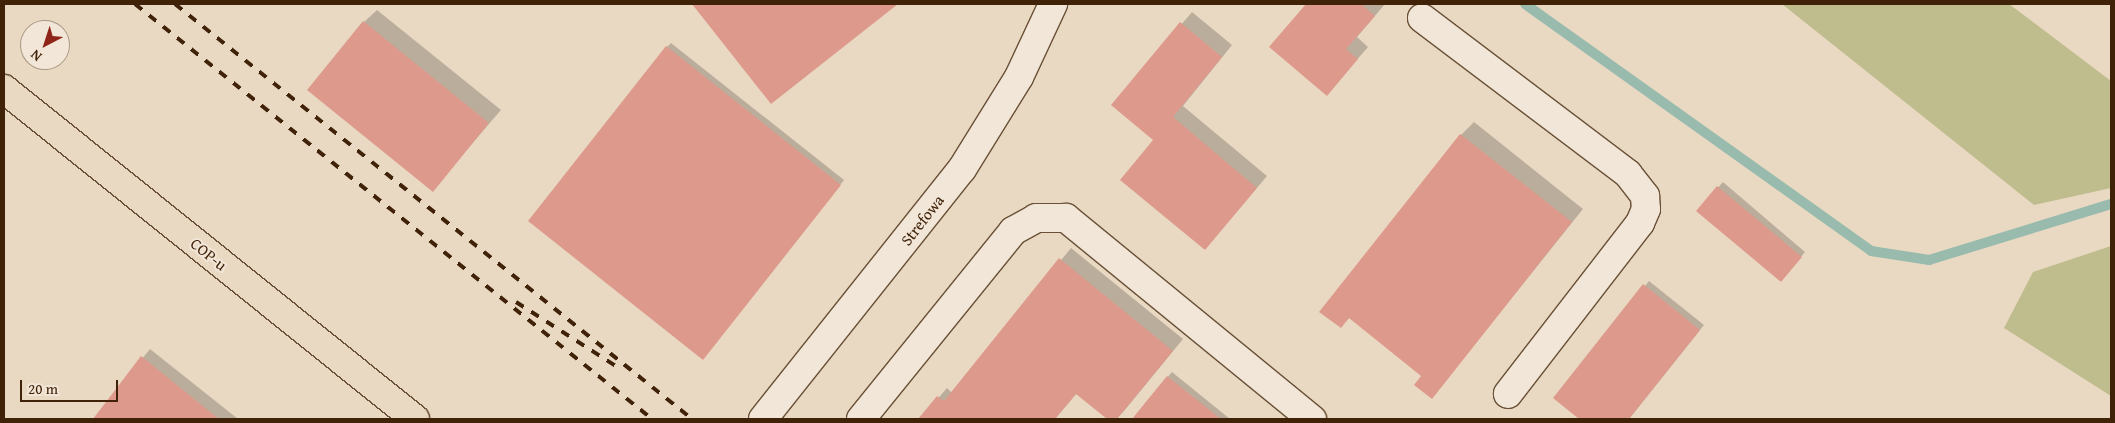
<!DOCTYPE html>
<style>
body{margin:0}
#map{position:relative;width:2115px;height:423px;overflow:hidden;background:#e9d9c2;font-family:"Gentium Book Plus",serif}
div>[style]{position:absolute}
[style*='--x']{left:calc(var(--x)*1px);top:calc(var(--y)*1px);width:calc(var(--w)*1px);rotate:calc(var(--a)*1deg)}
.green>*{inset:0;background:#bfbc8e}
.shadow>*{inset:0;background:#0003}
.stream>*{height:10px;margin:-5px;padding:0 5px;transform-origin:5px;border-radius:5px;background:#98bbae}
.building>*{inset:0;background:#dd9a8c}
.roads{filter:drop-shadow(1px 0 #6a5037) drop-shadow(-1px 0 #6a5037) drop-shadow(0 1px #6a5037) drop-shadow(0 -1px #6a5037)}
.minor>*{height:28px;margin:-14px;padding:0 14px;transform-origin:14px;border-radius:14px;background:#f1e6d7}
.major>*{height:28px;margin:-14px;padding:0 14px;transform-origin:14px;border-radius:14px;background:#e9d9c2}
.rail>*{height:4px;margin-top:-2px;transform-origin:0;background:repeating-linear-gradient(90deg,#402209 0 9px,transparent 0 18px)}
span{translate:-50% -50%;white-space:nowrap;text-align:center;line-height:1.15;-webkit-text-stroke:4px #f1e6d7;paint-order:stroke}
.street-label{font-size:16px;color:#402209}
.frame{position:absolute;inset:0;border:5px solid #402209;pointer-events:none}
.north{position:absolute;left:20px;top:20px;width:50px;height:50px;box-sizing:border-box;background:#f1e6d7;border:1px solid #aa9885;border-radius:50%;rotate:220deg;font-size:14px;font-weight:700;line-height:20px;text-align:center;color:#402209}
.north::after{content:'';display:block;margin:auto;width:18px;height:22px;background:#8f2418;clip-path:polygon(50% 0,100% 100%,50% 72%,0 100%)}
.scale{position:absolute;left:20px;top:380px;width:98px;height:22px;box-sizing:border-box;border:2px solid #402209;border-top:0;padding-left:6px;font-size:15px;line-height:18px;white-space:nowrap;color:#402209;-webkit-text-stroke:4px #f1e6d7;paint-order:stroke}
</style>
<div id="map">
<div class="green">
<i style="clip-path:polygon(1782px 4px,2009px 4px,2111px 81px,2111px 188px,2034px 205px)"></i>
<i style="clip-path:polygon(2111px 246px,2111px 396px,2004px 328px,2033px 272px)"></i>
</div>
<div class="shadow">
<i style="clip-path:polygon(694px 4px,896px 4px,771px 102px)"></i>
<i style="clip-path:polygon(1307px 4px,1385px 4px,1357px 37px,1368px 47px,1327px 94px,1270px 47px)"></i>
<i style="clip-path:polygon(377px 10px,501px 110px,432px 190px,364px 22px)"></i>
<i style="clip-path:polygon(1192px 12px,1232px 45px,1183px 106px,1267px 176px,1205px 249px,1155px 140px,1113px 105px)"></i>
<i style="clip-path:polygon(671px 43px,844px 180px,707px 354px,667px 47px)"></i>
<i style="clip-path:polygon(1474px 122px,1583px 209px,1432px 397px,1423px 376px,1350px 317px,1341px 327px,1461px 135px)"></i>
<i style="clip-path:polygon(1723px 182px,1805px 252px,1785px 276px,1698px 210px)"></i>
<i style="clip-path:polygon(1071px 248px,1183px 339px,1124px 411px,1116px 419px,1109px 419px,1077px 393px,1055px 419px,920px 419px,947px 388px,952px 393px)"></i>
<i style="clip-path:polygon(1649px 281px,1704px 325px,1629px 419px,1581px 419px,1555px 398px)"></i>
<i style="clip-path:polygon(150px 349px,238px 419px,93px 419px)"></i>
<i style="clip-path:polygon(1172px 372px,1230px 419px,1133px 419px)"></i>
</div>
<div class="stream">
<i style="--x:1525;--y:4;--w:425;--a:35.5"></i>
<i style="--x:1871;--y:251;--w:59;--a:8.8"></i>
<i style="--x:1929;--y:260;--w:190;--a:-17.1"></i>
</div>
<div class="building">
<i style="clip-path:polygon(692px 4px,898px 4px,771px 104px)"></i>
<i style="clip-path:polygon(1306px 4px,1361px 4px,1375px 16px,1346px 49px,1358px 59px,1327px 96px,1269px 47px)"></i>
<i style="clip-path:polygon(363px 21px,489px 123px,433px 192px,307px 90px)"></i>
<i style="clip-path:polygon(1180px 22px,1222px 57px,1173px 117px,1257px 188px,1205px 250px,1120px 180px,1153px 140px,1111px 105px)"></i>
<i style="clip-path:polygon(666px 46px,841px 185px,703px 360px,528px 221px)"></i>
<i style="clip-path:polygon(1460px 134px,1572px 222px,1432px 399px,1414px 385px,1421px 376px,1349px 318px,1341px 328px,1319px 312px)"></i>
<i style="clip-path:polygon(1717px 186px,1802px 257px,1781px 282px,1696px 211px)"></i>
<i style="clip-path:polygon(1059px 258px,1173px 351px,1117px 419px,1107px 419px,1076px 394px,1055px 419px,918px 419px,937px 396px,944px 401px)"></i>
<i style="clip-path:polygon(1643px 284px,1700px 330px,1629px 419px,1579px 419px,1553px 398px)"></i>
<i style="clip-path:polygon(141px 356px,219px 419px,93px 419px)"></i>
<i style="clip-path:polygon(1167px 376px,1221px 419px,1132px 419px)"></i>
</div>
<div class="roads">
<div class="minor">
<i style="--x:1422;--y:18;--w:258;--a:37.1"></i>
<i style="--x:1628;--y:174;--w:28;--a:52"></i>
<i style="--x:1645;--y:196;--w:13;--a:86"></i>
<i style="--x:1646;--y:209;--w:15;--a:113"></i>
<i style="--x:1640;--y:223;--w:216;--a:127.7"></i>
<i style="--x:763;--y:419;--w:320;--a:-51.5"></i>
<i style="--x:962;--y:169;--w:108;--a:-58.2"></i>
<i style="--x:1019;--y:77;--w:81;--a:-65"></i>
<i style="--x:861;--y:419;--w:242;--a:-51"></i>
<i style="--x:1013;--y:231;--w:26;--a:-29"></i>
<i style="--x:1036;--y:218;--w:30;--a:0"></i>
<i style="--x:1066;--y:218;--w:318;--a:39.3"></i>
</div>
<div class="major">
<i style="--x:4;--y:89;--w:527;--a:38.76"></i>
</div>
</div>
<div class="rail">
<i style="--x:135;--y:4;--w:663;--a:38.75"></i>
<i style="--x:175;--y:4;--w:663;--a:38.75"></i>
<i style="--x:516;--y:302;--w:122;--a:32.7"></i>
</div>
<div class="street-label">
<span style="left:922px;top:220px;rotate:-52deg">Strefowa</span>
<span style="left:209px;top:254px;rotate:39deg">COP-u</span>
</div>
<div class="frame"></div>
<div class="north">N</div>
<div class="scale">20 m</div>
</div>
